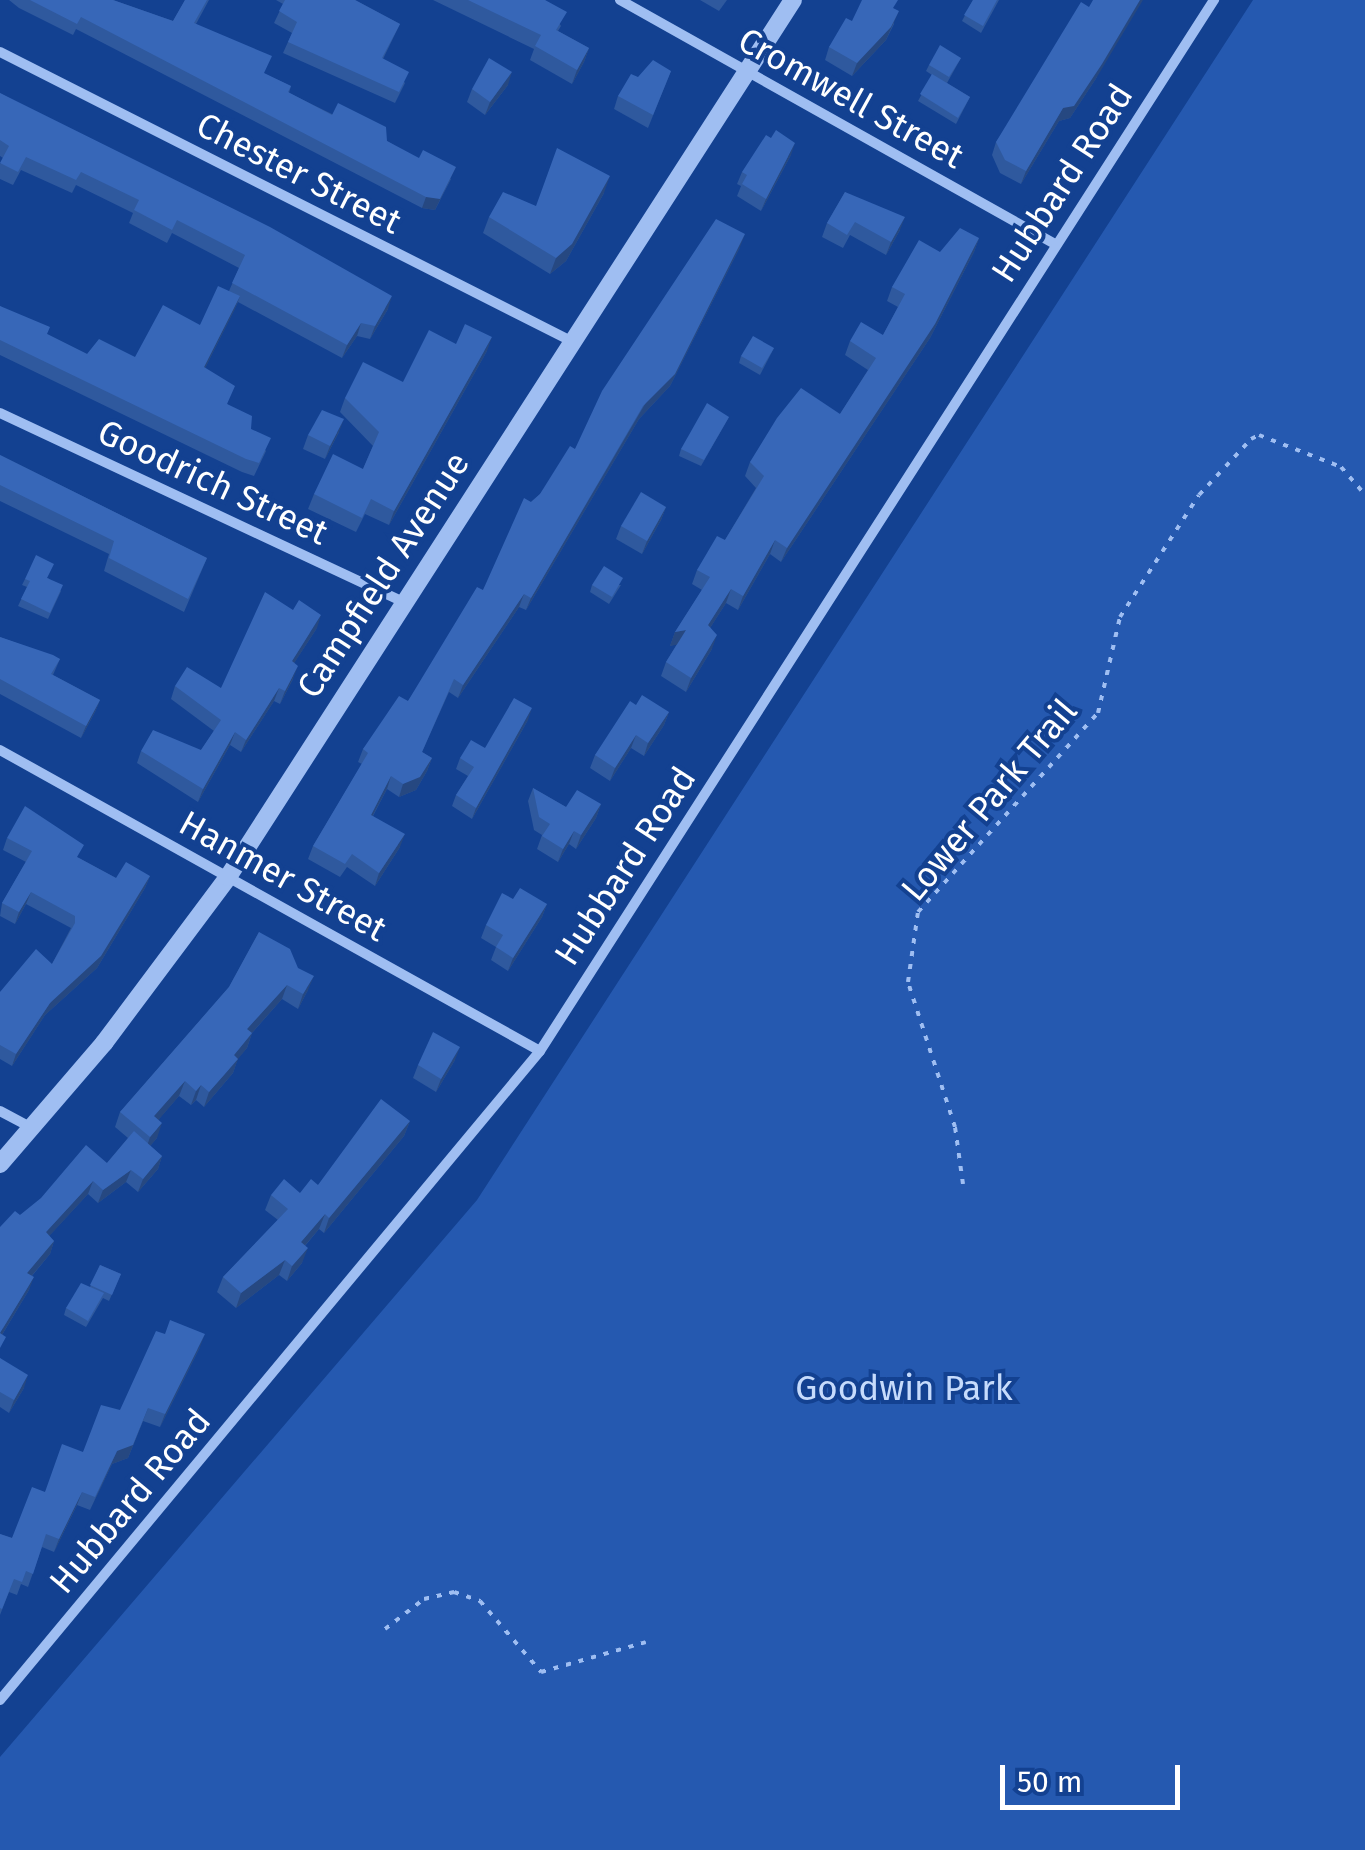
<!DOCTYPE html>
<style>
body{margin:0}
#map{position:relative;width:1365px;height:1850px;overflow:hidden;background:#134191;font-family:"Fira Sans",sans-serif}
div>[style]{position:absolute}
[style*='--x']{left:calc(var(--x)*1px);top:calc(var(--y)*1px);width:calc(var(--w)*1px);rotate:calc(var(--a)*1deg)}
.green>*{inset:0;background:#2559b0}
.path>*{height:4px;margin-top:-2px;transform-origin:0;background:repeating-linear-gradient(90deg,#9fbef2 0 5px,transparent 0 13px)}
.minor>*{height:10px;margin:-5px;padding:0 5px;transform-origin:5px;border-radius:5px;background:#9fbef2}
.tertiary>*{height:18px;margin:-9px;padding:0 9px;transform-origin:9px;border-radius:9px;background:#9fbef2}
.wall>*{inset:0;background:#2f599e}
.shaded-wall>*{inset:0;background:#264881}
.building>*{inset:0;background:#3767b8}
span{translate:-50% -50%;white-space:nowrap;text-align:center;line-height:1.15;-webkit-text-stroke:8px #134191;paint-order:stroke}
.street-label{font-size:35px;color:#fff}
.park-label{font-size:35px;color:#c6dbfc}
.scale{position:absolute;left:1000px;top:1765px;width:180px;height:45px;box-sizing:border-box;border:5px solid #fff;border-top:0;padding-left:12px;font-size:30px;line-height:35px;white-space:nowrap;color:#fff;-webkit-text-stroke:8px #134191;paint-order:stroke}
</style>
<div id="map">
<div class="green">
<i style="clip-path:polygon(1253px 0,1365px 0,1365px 1850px,0 1850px,0 1757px,477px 1200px)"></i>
</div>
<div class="path">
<i style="--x:963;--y:1184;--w:58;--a:-98"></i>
<i style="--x:955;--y:1127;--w:152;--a:-108"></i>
<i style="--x:908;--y:982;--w:71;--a:-81.9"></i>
<i style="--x:918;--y:912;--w:268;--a:-47.9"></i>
<i style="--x:1098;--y:713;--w:98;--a:-77.1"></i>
<i style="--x:1120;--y:617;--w:145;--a:-57.1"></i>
<i style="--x:1199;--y:495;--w:76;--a:-47.1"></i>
<i style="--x:1251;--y:439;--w:9;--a:-27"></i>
<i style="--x:1259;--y:435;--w:88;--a:21.3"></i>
<i style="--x:1341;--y:467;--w:37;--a:49"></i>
<i style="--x:385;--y:1629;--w:49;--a:-37.6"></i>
<i style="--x:424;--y:1599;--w:31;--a:-13"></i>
<i style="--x:454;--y:1592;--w:28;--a:19"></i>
<i style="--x:480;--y:1601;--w:94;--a:49.3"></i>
<i style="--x:541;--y:1672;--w:109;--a:-15.9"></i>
</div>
<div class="minor">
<i style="--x:620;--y:0;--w:498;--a:29.3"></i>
<i style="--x:0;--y:52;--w:642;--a:26.84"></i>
<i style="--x:0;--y:413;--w:445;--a:25.1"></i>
<i style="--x:0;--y:750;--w:618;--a:29.14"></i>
<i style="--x:0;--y:1111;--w:36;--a:28"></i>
<i style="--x:0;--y:1700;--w:844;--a:-50.24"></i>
<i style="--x:540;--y:1051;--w:1249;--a:-57.33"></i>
</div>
<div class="tertiary">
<i style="--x:0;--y:1164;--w:160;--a:-49.3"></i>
<i style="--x:104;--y:1043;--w:207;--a:-53.2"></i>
<i style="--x:228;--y:877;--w:1043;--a:-57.21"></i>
</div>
<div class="wall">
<i style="clip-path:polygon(9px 0,113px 0,173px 21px,185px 0,209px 0,196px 24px,265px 74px,291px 86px,289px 93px,387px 141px,451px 179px,435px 210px,422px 208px,76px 29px,73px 35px,19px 8px)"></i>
<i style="clip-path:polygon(276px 0,355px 0,400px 24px,383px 59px,405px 83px,395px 103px,283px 53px,292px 33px,274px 23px,283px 4px)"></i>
<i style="clip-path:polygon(433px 0,545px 0,561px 26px,558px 31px,589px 48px,584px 62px,572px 84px,530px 60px,534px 49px)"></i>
<i style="clip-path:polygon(700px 0,727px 0,719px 11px)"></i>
<i style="clip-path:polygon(973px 0,999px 0,981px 33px,962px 21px)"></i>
<i style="clip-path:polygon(1089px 7px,1097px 77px,1070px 118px,1059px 121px,1021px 184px,1000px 173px,992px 155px,996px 142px)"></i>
<i style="clip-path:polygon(895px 9px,894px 24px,886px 40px,852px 76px,825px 60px,829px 47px,852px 21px)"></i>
<i style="clip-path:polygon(961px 58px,947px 83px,970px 97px,956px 124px,918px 101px,932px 75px,926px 71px,929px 65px)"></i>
<i style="clip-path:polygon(671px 71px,648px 128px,614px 109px,618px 96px,638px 77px)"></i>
<i style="clip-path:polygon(508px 85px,485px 115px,467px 102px,472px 89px)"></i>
<i style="clip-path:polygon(0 93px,388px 309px,370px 339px,357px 336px,342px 358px,238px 302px,205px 368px,228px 405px,251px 429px,266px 451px,254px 476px,242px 472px,0 355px,0 306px,47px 334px,87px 354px,135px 357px,200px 325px,229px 291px,239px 268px,172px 233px,167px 243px,129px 223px,133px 213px,76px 185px,72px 193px,21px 170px,13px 185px,0 179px,0 164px,3px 158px,0 156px)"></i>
<i style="clip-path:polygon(791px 155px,761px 211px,737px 196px,741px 186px,737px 184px,742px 172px)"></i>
<i style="clip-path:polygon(845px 192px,900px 230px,886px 255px,850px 235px,843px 248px,822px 237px,827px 223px)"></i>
<i style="clip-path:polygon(604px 193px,566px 261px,550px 274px,483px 233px,489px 217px)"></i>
<i style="clip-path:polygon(979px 238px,974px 252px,930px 338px,781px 562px,770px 554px,738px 610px,726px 603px,710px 628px,712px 649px,686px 692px,661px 676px,666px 662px,677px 644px,670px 646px,675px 632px,702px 590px,692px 584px,697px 570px,725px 540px,756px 488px,745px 476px,750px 462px,840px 414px,868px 370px,845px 355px,850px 341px,883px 335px,898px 307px,887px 301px,892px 287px,940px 252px)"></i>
<i style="clip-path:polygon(740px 247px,670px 386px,639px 419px,526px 610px,519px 607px,458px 698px,449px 692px,422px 752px,432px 758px,427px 771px,416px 790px,399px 797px,387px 789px,373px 816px,400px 847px,375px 886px,347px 867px,340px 877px,308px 859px,313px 846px,362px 764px,358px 762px,363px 749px,408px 701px,483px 590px,531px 502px,540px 494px,575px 449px)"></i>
<i style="clip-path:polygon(456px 344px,487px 351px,389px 525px,365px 514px,356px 532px,308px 509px,314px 494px,363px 469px,373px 446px,340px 412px,345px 398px,403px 382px)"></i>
<i style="clip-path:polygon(774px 348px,760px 375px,739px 363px,741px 356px)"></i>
<i style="clip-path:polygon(729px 417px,701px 466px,679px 456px,681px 449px)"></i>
<i style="clip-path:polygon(339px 432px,325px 459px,303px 449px,308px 435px)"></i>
<i style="clip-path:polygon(0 455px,207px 558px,184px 612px,104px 571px,109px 554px,0 501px)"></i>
<i style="clip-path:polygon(666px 507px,661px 520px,642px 554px,616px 539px,621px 526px)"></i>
<i style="clip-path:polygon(48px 578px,61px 591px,48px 619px,18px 606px,27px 587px,22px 585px,25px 579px)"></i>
<i style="clip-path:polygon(592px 585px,621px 585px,609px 604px,590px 592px)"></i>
<i style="clip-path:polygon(317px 628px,294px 663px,293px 679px,280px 704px,274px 701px,241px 752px,230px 745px,198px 802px,137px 763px,141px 751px,201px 750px,214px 731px,171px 699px,175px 686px,221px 688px)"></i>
<i style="clip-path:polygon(0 637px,60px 659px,53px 675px,100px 700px,95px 712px,81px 738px,0 694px)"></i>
<i style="clip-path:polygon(636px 705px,669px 712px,664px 725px,644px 756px,631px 748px,610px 781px,590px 768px,595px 755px)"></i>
<i style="clip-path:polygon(528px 720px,472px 819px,452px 806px,456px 795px,468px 776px,456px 769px,460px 758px,485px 748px)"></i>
<i style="clip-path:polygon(533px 788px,566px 807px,601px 804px,596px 818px,576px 849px,569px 844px,558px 862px,537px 849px,542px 835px,534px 830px,528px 801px)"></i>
<i style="clip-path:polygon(7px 838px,79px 858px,116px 878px,150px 876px,145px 888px,97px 968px,45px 1015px,12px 1066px,0 1059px,0 992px,52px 964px,71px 928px,26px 904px,15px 924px,0 916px,2px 903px,26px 862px,3px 850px)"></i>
<i style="clip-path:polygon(513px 899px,547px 904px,542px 917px,508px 971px,491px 960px,496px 947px,481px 938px,486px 925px)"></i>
<i style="clip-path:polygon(259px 932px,308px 990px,298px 1009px,282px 999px,252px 1033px,247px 1048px,238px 1058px,233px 1073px,204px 1107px,196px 1100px,191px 1105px,179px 1096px,158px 1120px,157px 1138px,150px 1146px,162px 1156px,158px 1169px,138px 1192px,126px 1182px,98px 1203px,88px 1194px,49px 1236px,54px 1241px,50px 1254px,32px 1276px,29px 1290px,2px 1335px,0 1348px,20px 1215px,107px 1163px,128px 1138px,115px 1127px,120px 1112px,229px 987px)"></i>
<i style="clip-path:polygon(455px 1060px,436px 1092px,413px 1078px,418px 1065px)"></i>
<i style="clip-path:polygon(410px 1121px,404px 1136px,324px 1233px,319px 1229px,305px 1246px,302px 1263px,287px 1281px,279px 1275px,236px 1308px,217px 1292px,223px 1277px,278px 1220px,265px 1210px,271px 1195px,300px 1193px,318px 1185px)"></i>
<i style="clip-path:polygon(100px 1265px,121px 1274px,109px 1301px,103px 1298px,86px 1327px,64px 1315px,66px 1308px,90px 1287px)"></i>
<i style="clip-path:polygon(200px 1347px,160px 1427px,143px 1421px,128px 1458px,112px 1464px,90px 1510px,77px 1505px,54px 1552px,42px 1547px,28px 1587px,21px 1584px,17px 1595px,9px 1592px,0 1615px,0 1534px,12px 1538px,45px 1492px,83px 1452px,120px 1410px)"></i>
<i style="clip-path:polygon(0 1358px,24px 1388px,9px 1413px,0 1407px)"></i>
</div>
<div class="shaded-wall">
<i style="clip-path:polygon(1140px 0,1143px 0,1097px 77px,1070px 118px,1059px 121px,1021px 184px,1026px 171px,1063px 108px)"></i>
<i style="clip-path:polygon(899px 11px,886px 40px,852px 76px,857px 63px)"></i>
<i style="clip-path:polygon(589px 48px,584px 62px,572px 84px,577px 70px)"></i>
<i style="clip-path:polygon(512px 72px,508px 85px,485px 115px,490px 102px)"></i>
<i style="clip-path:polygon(795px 143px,791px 155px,761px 211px,766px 199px)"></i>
<i style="clip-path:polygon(456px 167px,435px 210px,422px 208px,426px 197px)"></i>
<i style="clip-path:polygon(610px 176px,604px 193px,566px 261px,550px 274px,556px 258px)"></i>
<i style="clip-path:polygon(905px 217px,900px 230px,886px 255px,891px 242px)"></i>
<i style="clip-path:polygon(745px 234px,740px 247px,670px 386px,639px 419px,526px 610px,531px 598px)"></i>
<i style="clip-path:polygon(979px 238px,974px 252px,930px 338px,781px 562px,787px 548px)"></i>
<i style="clip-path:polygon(240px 296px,235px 309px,199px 380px,204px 367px)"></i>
<i style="clip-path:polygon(392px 296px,388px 309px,370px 339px,375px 326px)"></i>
<i style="clip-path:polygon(361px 323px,357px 336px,342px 358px,347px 345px)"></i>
<i style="clip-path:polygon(492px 337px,487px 351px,389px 525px,394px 511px)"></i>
<i style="clip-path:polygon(344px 419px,339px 432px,325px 459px,330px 446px)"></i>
<i style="clip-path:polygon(666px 507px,661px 520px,642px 554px,647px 541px)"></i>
<i style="clip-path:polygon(775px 540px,770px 554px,738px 610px,743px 596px)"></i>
<i style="clip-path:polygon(731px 589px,726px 603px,703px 639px,708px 625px)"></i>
<i style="clip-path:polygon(524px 594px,519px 607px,458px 698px,463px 685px)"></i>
<i style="clip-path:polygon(321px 615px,317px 628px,287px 674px,292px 661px)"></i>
<i style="clip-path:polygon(686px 630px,681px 644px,670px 646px,675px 632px)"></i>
<i style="clip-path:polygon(717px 635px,712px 649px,686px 692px,691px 678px)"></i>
<i style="clip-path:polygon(298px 666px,293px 679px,280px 704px,285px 691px)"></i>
<i style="clip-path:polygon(279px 688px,274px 701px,241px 752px,246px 740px)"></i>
<i style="clip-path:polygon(100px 700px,95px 712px,81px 738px,86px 726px)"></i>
<i style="clip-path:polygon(532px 708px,528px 720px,472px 819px,476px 808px)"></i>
<i style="clip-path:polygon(669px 712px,664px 725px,644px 756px,648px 743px)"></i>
<i style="clip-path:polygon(235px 732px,230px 745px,198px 802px,203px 789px)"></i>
<i style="clip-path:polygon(636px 735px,631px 748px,610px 781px,615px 768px)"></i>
<i style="clip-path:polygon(432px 758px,427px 771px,416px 790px,399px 797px,403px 784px)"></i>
<i style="clip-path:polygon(391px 776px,387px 789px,366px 828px,371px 815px)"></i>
<i style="clip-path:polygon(601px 804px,596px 818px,576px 849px,581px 835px)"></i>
<i style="clip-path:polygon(574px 831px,569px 844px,558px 862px,563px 849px)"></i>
<i style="clip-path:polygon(405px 834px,400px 847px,375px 886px,379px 873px)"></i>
<i style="clip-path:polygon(150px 876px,145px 888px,97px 968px,45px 1015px,12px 1066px,16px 1054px,50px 1003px)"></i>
<i style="clip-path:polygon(31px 892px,26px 904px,15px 924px,19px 912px)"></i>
<i style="clip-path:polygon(547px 904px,542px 917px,508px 971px,513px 958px)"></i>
<i style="clip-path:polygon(314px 976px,308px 990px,298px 1009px,303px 994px)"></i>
<i style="clip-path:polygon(287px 985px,282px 999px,242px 1044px,247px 1029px)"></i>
<i style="clip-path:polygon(252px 1033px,247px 1048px,229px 1070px,234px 1055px)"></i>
<i style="clip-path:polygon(460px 1047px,455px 1060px,436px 1092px,441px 1079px)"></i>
<i style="clip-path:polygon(238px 1059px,233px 1073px,204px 1107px,209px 1092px)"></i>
<i style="clip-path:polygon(185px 1081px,179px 1096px,149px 1131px,154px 1116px)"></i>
<i style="clip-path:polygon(201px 1085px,196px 1100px,191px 1105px,196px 1091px)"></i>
<i style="clip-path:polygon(410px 1121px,404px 1136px,324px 1233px,329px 1218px)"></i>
<i style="clip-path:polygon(162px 1123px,157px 1138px,145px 1152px,150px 1137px)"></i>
<i style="clip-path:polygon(162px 1156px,158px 1169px,138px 1192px,143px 1179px)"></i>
<i style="clip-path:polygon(131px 1170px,126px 1182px,98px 1203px,103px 1190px)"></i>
<i style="clip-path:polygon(93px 1181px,88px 1194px,41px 1245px,46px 1232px)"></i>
<i style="clip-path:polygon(325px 1214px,319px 1229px,295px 1257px,301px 1242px)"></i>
<i style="clip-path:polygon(54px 1241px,50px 1254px,23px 1286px,27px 1273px)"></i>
<i style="clip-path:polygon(308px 1248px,302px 1263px,287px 1281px,292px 1266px)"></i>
<i style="clip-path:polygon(285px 1260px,279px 1275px,236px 1308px,241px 1293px)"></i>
<i style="clip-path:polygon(34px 1277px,29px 1290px,0 1338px,0 1333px)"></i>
<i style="clip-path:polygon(205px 1334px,200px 1347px,160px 1427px,165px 1414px)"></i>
<i style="clip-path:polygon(28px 1375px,24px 1388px,9px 1413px,14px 1400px)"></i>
<i style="clip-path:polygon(148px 1408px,128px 1458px,112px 1464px,90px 1510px,117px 1451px)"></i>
<i style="clip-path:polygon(82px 1492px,77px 1505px,54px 1552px,59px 1539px)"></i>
</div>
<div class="building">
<i style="clip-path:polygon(30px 0,113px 0,173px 21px,185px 0,207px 0,194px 23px,272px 56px,264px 73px,291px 86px,288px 92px,332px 115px,338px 103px,386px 127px,387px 141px,419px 158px,423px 150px,456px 167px,440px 199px,426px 197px,81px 17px,77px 24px)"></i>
<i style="clip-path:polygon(285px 0,355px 0,400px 24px,382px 58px,409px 72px,399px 92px,288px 42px,297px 22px,279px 11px)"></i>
<i style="clip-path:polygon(468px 0,545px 0,567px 12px,556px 30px,589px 48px,577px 70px,535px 46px,541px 35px)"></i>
<i style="clip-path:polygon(862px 0,898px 0,893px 8px,899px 11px,891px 27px,857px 63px,829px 47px,846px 18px,852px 21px)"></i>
<i style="clip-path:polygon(973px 0,997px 0,983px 26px,964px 15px)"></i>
<i style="clip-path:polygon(1093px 0,1140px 0,1102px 64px,1074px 106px,1063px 108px,1026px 171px,1005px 160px,996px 142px,1081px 2px,1089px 7px)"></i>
<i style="clip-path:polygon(940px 45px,961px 58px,949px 77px,929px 65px)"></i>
<i style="clip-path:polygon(489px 58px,512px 72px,490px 102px,472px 89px)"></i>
<i style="clip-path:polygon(653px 60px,671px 71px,653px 115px,618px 96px,631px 74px,638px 77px)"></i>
<i style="clip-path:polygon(932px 74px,970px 97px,958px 118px,920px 94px)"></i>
<i style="clip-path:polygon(0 93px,270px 227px,392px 296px,375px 326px,361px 323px,347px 345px,232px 283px,245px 255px,177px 220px,172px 230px,134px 210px,139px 200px,81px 172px,76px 180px,26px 157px,18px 172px,0 163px,9px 146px,0 140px)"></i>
<i style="clip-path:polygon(776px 130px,795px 143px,766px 199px,742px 184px,747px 175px,742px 172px,766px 135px,771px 138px)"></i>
<i style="clip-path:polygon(557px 148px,610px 176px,572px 244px,556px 258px,489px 217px,503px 192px,536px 206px)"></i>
<i style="clip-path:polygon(845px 192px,905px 217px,891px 242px,855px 222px,847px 235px,827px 223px)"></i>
<i style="clip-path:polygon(716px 219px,745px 234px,675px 374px,643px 406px,531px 598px,524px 594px,463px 685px,454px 679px,422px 752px,432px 758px,420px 777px,403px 784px,391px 776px,371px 815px,405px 834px,379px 873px,352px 854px,345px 864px,313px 846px,368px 753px,363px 749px,399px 696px,408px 701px,477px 587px,483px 590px,524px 498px,531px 502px,540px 494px,570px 446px,575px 449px,602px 391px)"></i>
<i style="clip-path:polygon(960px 228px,979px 238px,935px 324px,787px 548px,775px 540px,743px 596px,731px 589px,708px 625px,717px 635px,691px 678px,666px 662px,686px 630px,675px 632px,710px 577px,697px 570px,717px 536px,725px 540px,764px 476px,750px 462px,777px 418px,801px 388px,840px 414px,876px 358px,850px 341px,861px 322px,883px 335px,905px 294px,892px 287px,919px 240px,940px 252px)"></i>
<i style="clip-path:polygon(218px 286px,240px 296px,204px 367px,235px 386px,227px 404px,252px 416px,251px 429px,271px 438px,259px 463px,246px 459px,0 340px,0 306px,50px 327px,47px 334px,87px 354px,99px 339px,135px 357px,163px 305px,200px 325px)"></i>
<i style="clip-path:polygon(465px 324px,492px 337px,394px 511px,371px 499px,362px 518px,314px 494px,333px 454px,363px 469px,379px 432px,345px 398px,363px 362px,403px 382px,429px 330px,456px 344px)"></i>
<i style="clip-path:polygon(753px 336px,774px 348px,762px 368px,741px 356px)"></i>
<i style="clip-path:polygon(707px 403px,729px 417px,704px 460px,681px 449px)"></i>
<i style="clip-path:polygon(322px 410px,344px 419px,330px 446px,308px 435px)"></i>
<i style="clip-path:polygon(0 455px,207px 558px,188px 599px,109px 558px,114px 541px,0 485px)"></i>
<i style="clip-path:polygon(641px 492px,666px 507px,647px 541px,621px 526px)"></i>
<i style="clip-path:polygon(36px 555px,54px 564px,47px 578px,63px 585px,50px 613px,21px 599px,30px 581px,25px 579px)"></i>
<i style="clip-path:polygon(604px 566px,623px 578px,612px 597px,592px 585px)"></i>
<i style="clip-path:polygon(265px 592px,293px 610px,299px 600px,321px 615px,292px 661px,298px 666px,285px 691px,279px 688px,246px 740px,235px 732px,203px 789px,141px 751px,153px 730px,201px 750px,221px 720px,175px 686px,187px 667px,221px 688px)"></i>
<i style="clip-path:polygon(0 637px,53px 655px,60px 659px,51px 674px,100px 700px,86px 726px,0 679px)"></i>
<i style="clip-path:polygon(642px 695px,669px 712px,648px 743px,636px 735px,615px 768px,595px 755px,630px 701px,636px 705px)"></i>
<i style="clip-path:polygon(514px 698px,532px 708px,476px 808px,456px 795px,474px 767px,460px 758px,471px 740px,485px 748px)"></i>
<i style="clip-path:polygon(533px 788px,566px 807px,577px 790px,601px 804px,581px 835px,574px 831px,563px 849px,542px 836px,550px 824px,539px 817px)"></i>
<i style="clip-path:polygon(25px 806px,84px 845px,77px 857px,116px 878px,126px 862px,150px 876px,101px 956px,50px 1003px,16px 1054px,0 1045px,0 992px,36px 949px,52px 964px,75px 923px,75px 916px,31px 892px,19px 912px,2px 903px,32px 851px,7px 838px)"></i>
<i style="clip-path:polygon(520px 888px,547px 904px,513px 958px,496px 947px,503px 935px,486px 925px,502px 893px,513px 899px)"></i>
<i style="clip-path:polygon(259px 932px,290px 949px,298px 968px,314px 976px,303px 994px,287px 985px,247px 1029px,252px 1033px,234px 1055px,238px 1059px,209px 1092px,201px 1085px,196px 1091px,185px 1081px,154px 1116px,162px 1123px,150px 1137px,120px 1112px,229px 987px)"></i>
<i style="clip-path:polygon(433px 1032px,460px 1047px,441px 1079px,418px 1065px)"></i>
<i style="clip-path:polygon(381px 1099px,410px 1121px,329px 1218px,325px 1214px,301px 1242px,308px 1248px,292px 1266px,285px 1260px,241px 1293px,223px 1277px,288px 1209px,271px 1195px,284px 1179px,300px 1193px,311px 1179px,318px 1185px)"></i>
<i style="clip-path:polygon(134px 1131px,162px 1156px,143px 1179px,131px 1170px,103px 1190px,93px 1181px,46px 1232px,54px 1241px,27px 1273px,34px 1277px,0 1333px,6px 1337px,0 1348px,0 1227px,15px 1211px,20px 1215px,41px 1198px,86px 1145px,107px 1163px)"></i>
<i style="clip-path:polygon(100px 1265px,121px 1274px,112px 1295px,90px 1285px)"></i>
<i style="clip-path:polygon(81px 1283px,104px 1293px,88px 1321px,66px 1308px)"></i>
<i style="clip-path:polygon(170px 1320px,205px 1334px,165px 1414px,148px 1408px,133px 1445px,117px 1451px,95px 1497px,82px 1492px,59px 1539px,46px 1534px,33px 1574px,26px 1571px,22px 1582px,14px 1579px,2px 1609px,0 1608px,0 1534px,12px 1538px,32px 1487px,45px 1492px,62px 1444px,83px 1452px,101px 1405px,120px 1410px,156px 1331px,165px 1334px)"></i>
<i style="clip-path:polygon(0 1358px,28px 1375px,14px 1400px,0 1392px)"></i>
</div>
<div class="street-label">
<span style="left:851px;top:98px;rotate:29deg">Cromwell Street</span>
<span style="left:299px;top:173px;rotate:27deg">Chester Street</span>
<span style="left:1062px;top:183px;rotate:-57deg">Hubbard Road</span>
<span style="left:213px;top:482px;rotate:25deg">Goodrich Street</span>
<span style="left:383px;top:575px;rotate:-57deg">Campfield Avenue</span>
<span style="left:989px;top:800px;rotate:-50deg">Lower Park Trail</span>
<span style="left:625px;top:866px;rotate:-57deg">Hubbard Road</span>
<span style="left:283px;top:876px;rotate:29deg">Hanmer Street</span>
<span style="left:130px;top:1501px;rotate:-50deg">Hubbard Road</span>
</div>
<div class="park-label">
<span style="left:904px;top:1388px">Goodwin Park</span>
</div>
<div class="scale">50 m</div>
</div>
